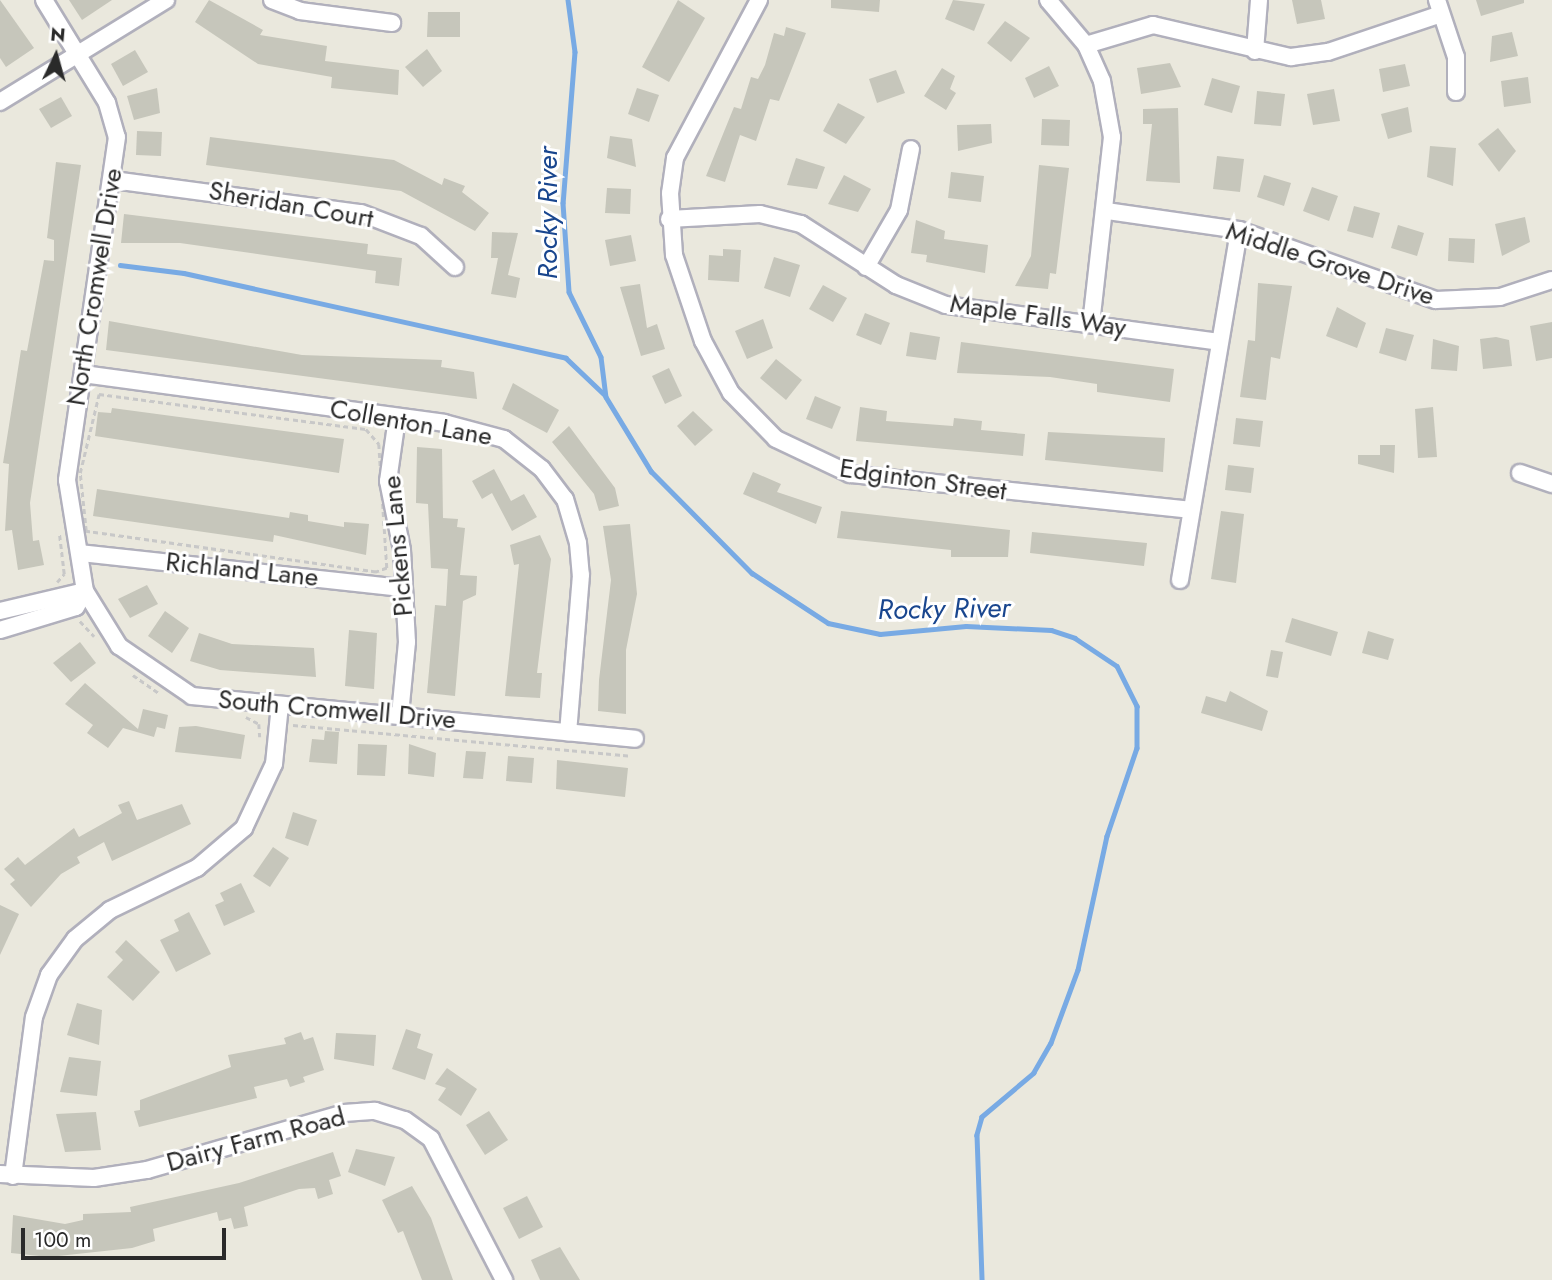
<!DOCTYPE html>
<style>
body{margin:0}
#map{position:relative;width:1552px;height:1280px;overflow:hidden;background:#eae8dd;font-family:Jost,sans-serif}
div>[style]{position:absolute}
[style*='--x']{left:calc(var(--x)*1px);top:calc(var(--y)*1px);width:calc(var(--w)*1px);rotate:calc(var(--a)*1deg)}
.stream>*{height:4.5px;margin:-2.25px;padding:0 2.25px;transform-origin:2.25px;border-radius:2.25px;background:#78aae4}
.building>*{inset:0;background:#c6c6bb}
.path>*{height:2.5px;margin-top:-1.25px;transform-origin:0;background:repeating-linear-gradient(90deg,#c8c8c8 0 5px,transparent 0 8.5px)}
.roads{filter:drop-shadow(2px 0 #b1b0bc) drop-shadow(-2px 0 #b1b0bc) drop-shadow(0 2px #b1b0bc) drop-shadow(0 -2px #b1b0bc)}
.street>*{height:16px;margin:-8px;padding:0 8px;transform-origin:8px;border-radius:8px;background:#fff}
span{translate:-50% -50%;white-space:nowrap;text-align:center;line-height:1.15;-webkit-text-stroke:6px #fff;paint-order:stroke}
.street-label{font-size:26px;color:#2a2a2a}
.water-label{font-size:28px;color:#19468e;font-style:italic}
.north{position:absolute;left:21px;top:21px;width:70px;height:70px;-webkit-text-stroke:5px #fff;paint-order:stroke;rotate:5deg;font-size:19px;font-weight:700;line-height:28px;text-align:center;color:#2a2a2a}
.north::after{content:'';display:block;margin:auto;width:24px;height:32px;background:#2a2a2a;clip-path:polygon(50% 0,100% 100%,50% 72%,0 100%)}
.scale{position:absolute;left:21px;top:1228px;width:205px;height:32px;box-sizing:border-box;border:4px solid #2a2a2a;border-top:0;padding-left:9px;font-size:21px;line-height:24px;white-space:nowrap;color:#2a2a2a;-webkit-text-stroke:5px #fff;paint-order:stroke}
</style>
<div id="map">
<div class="stream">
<i style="--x:568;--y:0;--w:52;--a:82.3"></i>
<i style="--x:575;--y:52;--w:151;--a:94.5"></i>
<i style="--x:563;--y:203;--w:89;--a:86.1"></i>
<i style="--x:569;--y:292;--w:72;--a:63.8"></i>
<i style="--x:601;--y:357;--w:40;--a:82.9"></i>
<i style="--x:606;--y:397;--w:87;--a:58.7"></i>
<i style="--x:651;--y:471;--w:144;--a:45.3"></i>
<i style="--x:752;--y:573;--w:91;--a:33.3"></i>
<i style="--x:828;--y:623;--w:53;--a:11.9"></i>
<i style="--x:880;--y:634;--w:86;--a:-5.3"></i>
<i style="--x:966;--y:626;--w:85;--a:2.7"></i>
<i style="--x:1051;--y:630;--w:25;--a:18"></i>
<i style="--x:1075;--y:638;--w:50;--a:33.7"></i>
<i style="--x:1117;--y:666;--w:45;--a:63.4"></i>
<i style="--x:1137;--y:706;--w:42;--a:90"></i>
<i style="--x:1137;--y:748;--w:93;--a:108.8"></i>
<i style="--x:1107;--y:836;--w:137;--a:102.2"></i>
<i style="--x:1078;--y:970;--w:78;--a:110.3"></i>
<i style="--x:1051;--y:1043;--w:34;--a:120"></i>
<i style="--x:1034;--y:1073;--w:68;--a:139.8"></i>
<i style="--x:982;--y:1117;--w:19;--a:106"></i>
<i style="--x:977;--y:1135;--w:145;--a:88"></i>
<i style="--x:120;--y:265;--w:64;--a:7.1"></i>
<i style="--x:184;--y:273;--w:391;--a:12.5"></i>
<i style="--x:566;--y:358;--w:54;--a:43.5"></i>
</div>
<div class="building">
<i style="clip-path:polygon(0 0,34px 48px,6px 67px,0 58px)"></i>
<i style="clip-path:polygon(69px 0,112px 0,82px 20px)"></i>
<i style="clip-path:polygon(209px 0,263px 30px,260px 35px,327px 46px,325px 61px,399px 70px,398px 95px,331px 88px,332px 77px,258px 64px,195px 22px)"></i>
<i style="clip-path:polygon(678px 0,705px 18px,669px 82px,642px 67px)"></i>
<i style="clip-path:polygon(831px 0,880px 0,879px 12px,831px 8px)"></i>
<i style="clip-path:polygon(953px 0,985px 4px,974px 31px,945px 19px)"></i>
<i style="clip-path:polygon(1292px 0,1321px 0,1325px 19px,1297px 24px)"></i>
<i style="clip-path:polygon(1476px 0,1524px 0,1524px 3px,1481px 16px)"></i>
<i style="clip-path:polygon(428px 12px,460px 12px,460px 37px,427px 37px)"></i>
<i style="clip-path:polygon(1005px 21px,1030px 38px,1011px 62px,987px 43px)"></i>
<i style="clip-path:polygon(786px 27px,806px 33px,779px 101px,770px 99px,756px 141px,740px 135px,725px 182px,706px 176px,734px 107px,741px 109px,751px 77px,758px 79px,765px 65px,774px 33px,784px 36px)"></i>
<i style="clip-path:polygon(1512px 32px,1518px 56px,1490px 62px,1492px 36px)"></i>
<i style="clip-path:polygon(427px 49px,442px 71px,423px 87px,405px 67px)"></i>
<i style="clip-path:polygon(135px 50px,148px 72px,123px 86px,111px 64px)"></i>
<i style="clip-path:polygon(1170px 63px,1181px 87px,1141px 94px,1137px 68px)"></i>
<i style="clip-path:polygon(1405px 64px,1410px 86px,1383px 92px,1379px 69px)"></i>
<i style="clip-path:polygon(1049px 66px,1059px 86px,1034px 98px,1025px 78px)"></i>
<i style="clip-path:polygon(942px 68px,955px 76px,950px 89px,956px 93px,946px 110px,924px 96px)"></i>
<i style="clip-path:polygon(896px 70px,905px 93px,877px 103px,869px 79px)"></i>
<i style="clip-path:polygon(1528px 77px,1531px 103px,1504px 107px,1501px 81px)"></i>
<i style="clip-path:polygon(1212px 78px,1240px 86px,1232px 113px,1204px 105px)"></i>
<i style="clip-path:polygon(157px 88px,160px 113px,134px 120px,127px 96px)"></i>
<i style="clip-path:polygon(637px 88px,659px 95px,649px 122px,628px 114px)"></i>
<i style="clip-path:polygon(1334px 89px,1340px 121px,1313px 125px,1307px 94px)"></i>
<i style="clip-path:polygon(1257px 91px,1285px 94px,1281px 126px,1254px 124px)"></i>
<i style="clip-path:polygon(61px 97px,72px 116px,51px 128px,39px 109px)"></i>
<i style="clip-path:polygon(838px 103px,865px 117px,846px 144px,823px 131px)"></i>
<i style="clip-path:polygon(1408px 107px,1412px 132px,1388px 139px,1381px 114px)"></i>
<i style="clip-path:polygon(1178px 108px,1180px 183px,1146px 181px,1152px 124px,1143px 124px,1143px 109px)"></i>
<i style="clip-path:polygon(1042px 119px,1070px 120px,1069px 146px,1041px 145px)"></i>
<i style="clip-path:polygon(991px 124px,992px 143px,958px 151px,957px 125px)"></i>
<i style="clip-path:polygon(1498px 128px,1516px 151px,1499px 172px,1478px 144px)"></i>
<i style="clip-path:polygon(137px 131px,162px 132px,161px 156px,136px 155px)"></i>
<i style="clip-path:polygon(610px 136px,632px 139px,636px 167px,607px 158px)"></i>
<i style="clip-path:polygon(210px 137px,394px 160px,442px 185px,444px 178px,465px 186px,462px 192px,489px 213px,475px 231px,401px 191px,206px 165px)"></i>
<i style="clip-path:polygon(1430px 146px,1456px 148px,1453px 186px,1427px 177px)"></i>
<i style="clip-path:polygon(1217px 156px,1244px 159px,1240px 192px,1213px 189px)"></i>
<i style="clip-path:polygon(796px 158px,825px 167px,817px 189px,787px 185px)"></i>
<i style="clip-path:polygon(56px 162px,81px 165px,30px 503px,33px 541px,39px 540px,44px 565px,18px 570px,12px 530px,5px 531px,9px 464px,3px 463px,21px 350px,27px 351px,44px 260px,54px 261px,54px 240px,47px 238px)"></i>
<i style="clip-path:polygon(1039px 165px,1069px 168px,1056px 274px,1050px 273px,1048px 289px,1015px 286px,1031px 256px)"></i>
<i style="clip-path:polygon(951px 172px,984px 176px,981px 202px,948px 198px)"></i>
<i style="clip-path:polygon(844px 175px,871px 189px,858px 212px,828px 204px)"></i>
<i style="clip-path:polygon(1264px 175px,1291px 183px,1284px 206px,1257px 197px)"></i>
<i style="clip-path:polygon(1312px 187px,1338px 196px,1329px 221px,1303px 211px)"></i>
<i style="clip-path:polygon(607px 188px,631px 189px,630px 214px,605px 213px)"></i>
<i style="clip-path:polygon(1354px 206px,1380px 213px,1373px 238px,1347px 231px)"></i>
<i style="clip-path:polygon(124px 214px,368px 244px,367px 254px,402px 258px,399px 286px,375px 283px,376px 271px,180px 243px,121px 243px)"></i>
<i style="clip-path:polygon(1525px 217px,1530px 242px,1502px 256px,1495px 224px)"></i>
<i style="clip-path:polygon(916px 220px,945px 231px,944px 239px,988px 245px,985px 273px,926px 262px,927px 255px,911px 253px)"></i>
<i style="clip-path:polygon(1398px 225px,1424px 233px,1417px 256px,1391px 248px)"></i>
<i style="clip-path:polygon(492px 232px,518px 233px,508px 275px,520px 278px,516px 298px,491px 294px,498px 258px,491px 258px)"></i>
<i style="clip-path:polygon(631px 235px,636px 261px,610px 266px,605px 240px)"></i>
<i style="clip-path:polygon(1449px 238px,1475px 239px,1474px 263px,1448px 261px)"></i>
<i style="clip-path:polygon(723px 249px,741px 250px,739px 282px,708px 280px,709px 255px,723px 256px)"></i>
<i style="clip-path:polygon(774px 257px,800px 265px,790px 297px,764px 288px)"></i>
<i style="clip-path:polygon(1258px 283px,1292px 286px,1280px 359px,1271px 357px,1266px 400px,1240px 397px,1248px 340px,1255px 341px)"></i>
<i style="clip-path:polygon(640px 284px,647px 328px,657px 324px,665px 349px,641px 356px,620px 287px)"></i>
<i style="clip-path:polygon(823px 285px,847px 298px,833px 322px,809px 309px)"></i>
<i style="clip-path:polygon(1337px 307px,1366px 323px,1357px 348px,1326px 336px)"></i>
<i style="clip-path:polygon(865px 313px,890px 323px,881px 345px,856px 335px)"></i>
<i style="clip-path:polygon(763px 319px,773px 348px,747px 359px,735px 331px)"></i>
<i style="clip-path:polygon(109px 321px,302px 355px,442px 360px,441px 367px,474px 372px,477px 399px,106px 350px)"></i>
<i style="clip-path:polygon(1552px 322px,1552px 358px,1536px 361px,1530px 326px)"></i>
<i style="clip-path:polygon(1386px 328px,1414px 335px,1406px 361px,1379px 353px)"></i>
<i style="clip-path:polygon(910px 332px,940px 337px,936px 360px,906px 356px)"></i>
<i style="clip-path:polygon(1496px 337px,1509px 340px,1512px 366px,1483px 369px,1480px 339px)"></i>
<i style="clip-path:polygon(1433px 339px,1459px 346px,1457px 371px,1431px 369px)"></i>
<i style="clip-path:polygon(961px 342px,1174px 369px,1170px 402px,1097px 392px,1097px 384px,1050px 377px,957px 373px)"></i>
<i style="clip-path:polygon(776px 359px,802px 380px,786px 400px,760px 378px)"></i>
<i style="clip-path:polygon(669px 368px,682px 396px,665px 404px,652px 376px)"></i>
<i style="clip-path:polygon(513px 383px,559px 410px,547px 433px,502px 409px)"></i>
<i style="clip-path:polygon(815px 396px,841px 407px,832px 429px,806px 419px)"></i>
<i style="clip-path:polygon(860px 407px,887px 411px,886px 421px,953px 426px,954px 418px,982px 421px,981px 430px,1025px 434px,1023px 456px,856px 441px)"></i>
<i style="clip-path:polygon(1433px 407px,1437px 457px,1418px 458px,1415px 409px)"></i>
<i style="clip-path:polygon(112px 408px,344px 439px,339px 473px,95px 436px,98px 412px,111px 413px)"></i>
<i style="clip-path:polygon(693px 411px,713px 430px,695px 446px,677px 426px)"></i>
<i style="clip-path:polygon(1236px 418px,1263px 421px,1260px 447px,1233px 444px)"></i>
<i style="clip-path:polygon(569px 426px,615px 488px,619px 506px,599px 511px,594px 494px,552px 442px)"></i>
<i style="clip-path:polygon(1048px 432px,1165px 438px,1163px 472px,1045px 460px)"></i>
<i style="clip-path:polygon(1380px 445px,1395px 445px,1394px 473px,1358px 464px,1358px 455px,1380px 455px)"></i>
<i style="clip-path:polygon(417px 447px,442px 449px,443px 518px,458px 519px,457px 527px,465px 528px,460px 575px,477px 576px,476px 595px,463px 601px,455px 696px,427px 693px,435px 605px,446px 606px,448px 569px,431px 568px,428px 504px,416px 503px)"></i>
<i style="clip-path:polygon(1228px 465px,1254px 468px,1251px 493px,1225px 490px)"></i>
<i style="clip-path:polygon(494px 469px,511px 501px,524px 494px,537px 517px,512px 531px,492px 493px,482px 499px,472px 481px)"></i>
<i style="clip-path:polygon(753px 472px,781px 484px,777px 492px,822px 507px,816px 524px,743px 494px)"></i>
<i style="clip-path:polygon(97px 489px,289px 518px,290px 512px,308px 515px,308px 521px,344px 527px,344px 522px,369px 524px,366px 555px,274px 535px,273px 542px,93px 516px)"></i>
<i style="clip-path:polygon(841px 511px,1010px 530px,1008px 557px,951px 557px,951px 550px,837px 538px)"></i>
<i style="clip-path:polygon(1221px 511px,1244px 514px,1236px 583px,1211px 579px)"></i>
<i style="clip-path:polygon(630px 524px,637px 594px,626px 650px,626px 714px,598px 711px,599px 680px,611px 580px,603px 526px)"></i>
<i style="clip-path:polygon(1032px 532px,1147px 543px,1144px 566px,1030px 553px)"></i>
<i style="clip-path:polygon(540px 535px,551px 559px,537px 673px,542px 673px,540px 698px,505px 696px,519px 564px,514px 565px,510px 545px)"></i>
<i style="clip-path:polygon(147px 585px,158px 604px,130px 618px,118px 599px)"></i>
<i style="clip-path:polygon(165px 611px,189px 628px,172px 653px,148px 636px)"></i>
<i style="clip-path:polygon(1292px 618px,1338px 632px,1331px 656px,1285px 642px)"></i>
<i style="clip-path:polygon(349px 630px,377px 633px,374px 689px,345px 686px)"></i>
<i style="clip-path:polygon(1368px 631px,1394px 639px,1388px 660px,1362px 653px)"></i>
<i style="clip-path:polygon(199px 633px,232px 644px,314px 648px,316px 677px,220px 670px,190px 661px)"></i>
<i style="clip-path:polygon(80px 642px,96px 663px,71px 682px,53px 663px)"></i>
<i style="clip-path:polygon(1271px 650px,1283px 652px,1278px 678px,1266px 676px)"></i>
<i style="clip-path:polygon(85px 683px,138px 729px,143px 709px,168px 715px,165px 729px,157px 727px,154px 737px,123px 728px,108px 748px,87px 733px,93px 725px,65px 704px)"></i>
<i style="clip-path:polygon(1230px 691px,1268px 711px,1262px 731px,1201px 713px,1206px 696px,1226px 702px)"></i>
<i style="clip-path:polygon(196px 726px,245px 735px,241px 759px,175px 752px,179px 727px)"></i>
<i style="clip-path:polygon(325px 731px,339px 732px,337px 764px,309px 762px,312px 739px,324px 740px)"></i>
<i style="clip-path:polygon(358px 744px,387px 745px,385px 776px,357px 775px)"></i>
<i style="clip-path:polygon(409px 744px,436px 753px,434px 777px,408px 774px)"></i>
<i style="clip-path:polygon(466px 751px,486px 752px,483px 779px,463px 778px)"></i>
<i style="clip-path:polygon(508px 756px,534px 758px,532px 783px,506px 781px)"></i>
<i style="clip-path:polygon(557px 760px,628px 768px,625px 797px,556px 789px)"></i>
<i style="clip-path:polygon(129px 801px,137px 820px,182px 804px,191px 824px,112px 861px,104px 842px,77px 857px,80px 863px,61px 874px,31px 907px,10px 884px,15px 880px,4px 869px,18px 857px,25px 865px,74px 828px,79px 837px,122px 813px,118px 805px)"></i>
<i style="clip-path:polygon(293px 812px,317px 820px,308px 846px,285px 838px)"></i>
<i style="clip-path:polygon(273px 847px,289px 858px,270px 887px,253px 876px)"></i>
<i style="clip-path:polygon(241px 883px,255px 912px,224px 926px,215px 905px,224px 901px,220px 893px)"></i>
<i style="clip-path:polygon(0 905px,19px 914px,0 955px)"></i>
<i style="clip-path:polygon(189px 912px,211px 954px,176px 972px,160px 940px,179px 931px,174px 920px)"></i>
<i style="clip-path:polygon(126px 940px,160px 972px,133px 1001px,107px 977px,123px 960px,115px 952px)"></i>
<i style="clip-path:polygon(77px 1003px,102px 1010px,99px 1045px,67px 1035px)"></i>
<i style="clip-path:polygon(406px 1029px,421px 1034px,417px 1048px,433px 1054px,425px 1080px,392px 1069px)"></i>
<i style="clip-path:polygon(301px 1032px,304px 1040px,313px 1037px,324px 1070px,303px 1077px,305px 1082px,290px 1087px,287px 1079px,254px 1087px,257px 1098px,139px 1127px,134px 1111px,140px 1110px,140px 1100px,231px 1067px,228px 1055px,286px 1044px,284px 1038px)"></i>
<i style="clip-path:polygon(336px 1033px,376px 1035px,374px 1066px,334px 1059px)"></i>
<i style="clip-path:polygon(69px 1057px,101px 1061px,97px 1096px,60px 1092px)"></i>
<i style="clip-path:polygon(447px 1068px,477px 1089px,461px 1116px,438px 1100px,446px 1088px,435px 1084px)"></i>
<i style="clip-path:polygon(489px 1111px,508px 1140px,485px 1155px,466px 1125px)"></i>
<i style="clip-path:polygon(96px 1112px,101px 1150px,65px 1152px,56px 1114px)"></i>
<i style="clip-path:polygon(356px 1149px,395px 1157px,385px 1186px,348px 1172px)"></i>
<i style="clip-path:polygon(333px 1152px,341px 1176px,329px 1180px,333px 1194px,318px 1199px,315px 1188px,299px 1189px,244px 1207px,248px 1226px,234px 1229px,231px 1218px,219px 1221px,217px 1212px,153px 1229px,155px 1241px,132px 1248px,49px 1257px,11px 1253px,13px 1215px,65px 1224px,83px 1220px,83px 1214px,131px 1212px,130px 1207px,239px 1183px)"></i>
<i style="clip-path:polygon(412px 1186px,431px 1218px,453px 1280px,422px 1280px,403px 1231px,398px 1233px,382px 1200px)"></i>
<i style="clip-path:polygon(527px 1196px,543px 1227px,519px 1239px,503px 1208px)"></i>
<i style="clip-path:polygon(560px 1247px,580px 1280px,540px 1280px,531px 1260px)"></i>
</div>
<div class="path">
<i style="--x:99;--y:394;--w:269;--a:7.5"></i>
<i style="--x:366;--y:429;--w:20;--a:49"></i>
<i style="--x:379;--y:444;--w:124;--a:86.3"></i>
<i style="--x:387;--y:568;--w:12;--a:160"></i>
<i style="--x:376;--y:572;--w:293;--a:-172"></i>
<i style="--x:86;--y:531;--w:58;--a:-95.9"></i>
<i style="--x:80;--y:473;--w:81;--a:-76.5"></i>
<i style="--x:57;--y:582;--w:11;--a:-49"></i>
<i style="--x:64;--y:574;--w:42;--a:-96.8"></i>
<i style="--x:80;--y:621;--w:21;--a:47"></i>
<i style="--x:133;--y:675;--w:32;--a:35"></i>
<i style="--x:246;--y:717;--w:15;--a:28"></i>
<i style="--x:259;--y:724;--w:13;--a:86"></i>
<i style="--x:293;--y:725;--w:339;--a:5.2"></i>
</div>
<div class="roads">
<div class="street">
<i style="--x:44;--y:0;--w:121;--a:58.5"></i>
<i style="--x:107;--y:103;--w:35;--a:74"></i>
<i style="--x:117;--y:137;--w:347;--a:98.3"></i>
<i style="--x:67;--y:480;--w:112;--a:80.8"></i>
<i style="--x:85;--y:591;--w:65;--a:58.3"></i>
<i style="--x:119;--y:646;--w:88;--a:34.4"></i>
<i style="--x:192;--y:696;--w:445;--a:5.5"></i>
<i style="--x:272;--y:0;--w:30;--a:21"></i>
<i style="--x:300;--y:11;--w:93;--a:7.4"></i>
<i style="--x:759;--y:0;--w:179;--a:118"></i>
<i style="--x:675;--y:158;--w:35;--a:98"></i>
<i style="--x:670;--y:193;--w:62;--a:86.3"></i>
<i style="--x:674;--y:255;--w:91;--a:71.4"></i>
<i style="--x:703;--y:341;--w:59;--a:61.7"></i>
<i style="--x:731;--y:393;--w:64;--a:45.6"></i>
<i style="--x:776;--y:439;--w:82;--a:25.3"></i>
<i style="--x:850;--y:474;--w:343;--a:6"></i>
<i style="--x:1048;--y:0;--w:59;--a:49.8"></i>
<i style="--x:1086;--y:45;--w:39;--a:66"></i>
<i style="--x:1102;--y:81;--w:57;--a:79.9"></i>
<i style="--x:1112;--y:137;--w:188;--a:96.4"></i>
<i style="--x:1437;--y:0;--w:60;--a:71.6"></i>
<i style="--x:1456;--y:57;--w:35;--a:90"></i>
<i style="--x:1086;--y:45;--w:70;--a:-16.6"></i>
<i style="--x:1153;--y:25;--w:142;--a:13.1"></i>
<i style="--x:1291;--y:57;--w:37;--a:-8"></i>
<i style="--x:1328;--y:52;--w:119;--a:-18.6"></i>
<i style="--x:1255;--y:51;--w:51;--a:-85.5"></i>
<i style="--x:0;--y:102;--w:195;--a:-31.6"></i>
<i style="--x:113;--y:180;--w:250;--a:7.6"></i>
<i style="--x:361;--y:213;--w:64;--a:21"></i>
<i style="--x:421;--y:236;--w:46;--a:42.4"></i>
<i style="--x:1107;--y:211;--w:133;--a:8.2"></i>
<i style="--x:1239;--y:230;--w:209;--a:19.6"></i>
<i style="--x:1436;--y:300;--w:64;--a:-2.7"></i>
<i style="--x:1500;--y:297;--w:55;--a:-18.1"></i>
<i style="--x:669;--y:219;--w:91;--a:-3.1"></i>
<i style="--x:760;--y:214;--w:42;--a:13.7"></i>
<i style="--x:801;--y:224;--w:113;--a:32.7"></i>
<i style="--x:896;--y:285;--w:54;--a:21.8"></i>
<i style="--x:946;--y:305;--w:275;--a:7.7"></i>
<i style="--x:866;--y:267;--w:66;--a:-59.9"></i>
<i style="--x:899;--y:210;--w:62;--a:-78.9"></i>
<i style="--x:83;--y:374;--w:364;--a:7.7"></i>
<i style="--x:444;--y:423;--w:62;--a:14.9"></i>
<i style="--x:504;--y:439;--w:48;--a:38.3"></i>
<i style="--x:542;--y:469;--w:38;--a:53"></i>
<i style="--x:565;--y:499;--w:46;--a:73.5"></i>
<i style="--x:578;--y:543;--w:32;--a:85"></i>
<i style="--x:581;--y:575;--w:158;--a:94.7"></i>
<i style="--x:397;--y:418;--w:64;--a:98.1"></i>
<i style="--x:388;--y:481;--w:70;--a:78.5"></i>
<i style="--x:402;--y:550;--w:92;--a:86.9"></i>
<i style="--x:407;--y:642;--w:73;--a:95.5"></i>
<i style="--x:1520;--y:473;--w:34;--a:19"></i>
<i style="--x:80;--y:553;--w:325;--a:6.2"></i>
<i style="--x:1180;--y:580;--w:355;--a:-80.4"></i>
<i style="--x:0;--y:611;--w:87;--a:-13.2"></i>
<i style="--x:0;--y:630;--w:79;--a:-16.8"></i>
<i style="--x:76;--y:607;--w:18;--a:-61"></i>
<i style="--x:0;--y:1174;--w:94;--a:2.4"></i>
<i style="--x:94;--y:1178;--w:54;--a:-8.6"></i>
<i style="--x:147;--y:1170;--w:205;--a:-16.1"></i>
<i style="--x:344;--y:1113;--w:31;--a:-4"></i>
<i style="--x:375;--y:1111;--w:31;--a:17"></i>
<i style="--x:405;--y:1120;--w:32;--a:36"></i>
<i style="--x:431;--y:1139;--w:159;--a:62.6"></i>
<i style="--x:13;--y:1176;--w:160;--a:-82.5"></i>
<i style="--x:34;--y:1017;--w:45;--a:-70.3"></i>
<i style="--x:49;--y:975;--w:44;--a:-54.2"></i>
<i style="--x:75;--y:939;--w:45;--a:-39.6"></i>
<i style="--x:110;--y:910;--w:97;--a:-25.8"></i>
<i style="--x:197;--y:868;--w:62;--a:-40.4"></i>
<i style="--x:244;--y:828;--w:71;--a:-64.9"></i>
<i style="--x:274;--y:764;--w:59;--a:-84.2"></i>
</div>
</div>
<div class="street-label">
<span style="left:291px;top:205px;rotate:10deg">Sheridan Court</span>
<span style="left:1330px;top:264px;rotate:18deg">Middle Grove Drive</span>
<span style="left:95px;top:287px;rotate:-81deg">North Cromwell Drive</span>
<span style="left:1038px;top:316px;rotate:8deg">Maple Falls Way</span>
<span style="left:411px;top:423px;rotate:10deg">Collenton Lane</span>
<span style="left:923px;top:480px;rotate:8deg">Edginton Street</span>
<span style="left:398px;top:546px;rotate:-95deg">Pickens Lane</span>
<span style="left:242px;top:570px;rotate:6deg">Richland Lane</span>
<span style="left:337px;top:710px;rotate:5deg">South Cromwell Drive</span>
<span style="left:256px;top:1140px;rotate:-15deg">Dairy Farm Road</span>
</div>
<div class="water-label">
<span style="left:548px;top:213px;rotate:-90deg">Rocky River</span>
<span style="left:944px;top:609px;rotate:-1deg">Rocky River</span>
</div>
<div class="north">N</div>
<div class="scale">100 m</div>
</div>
